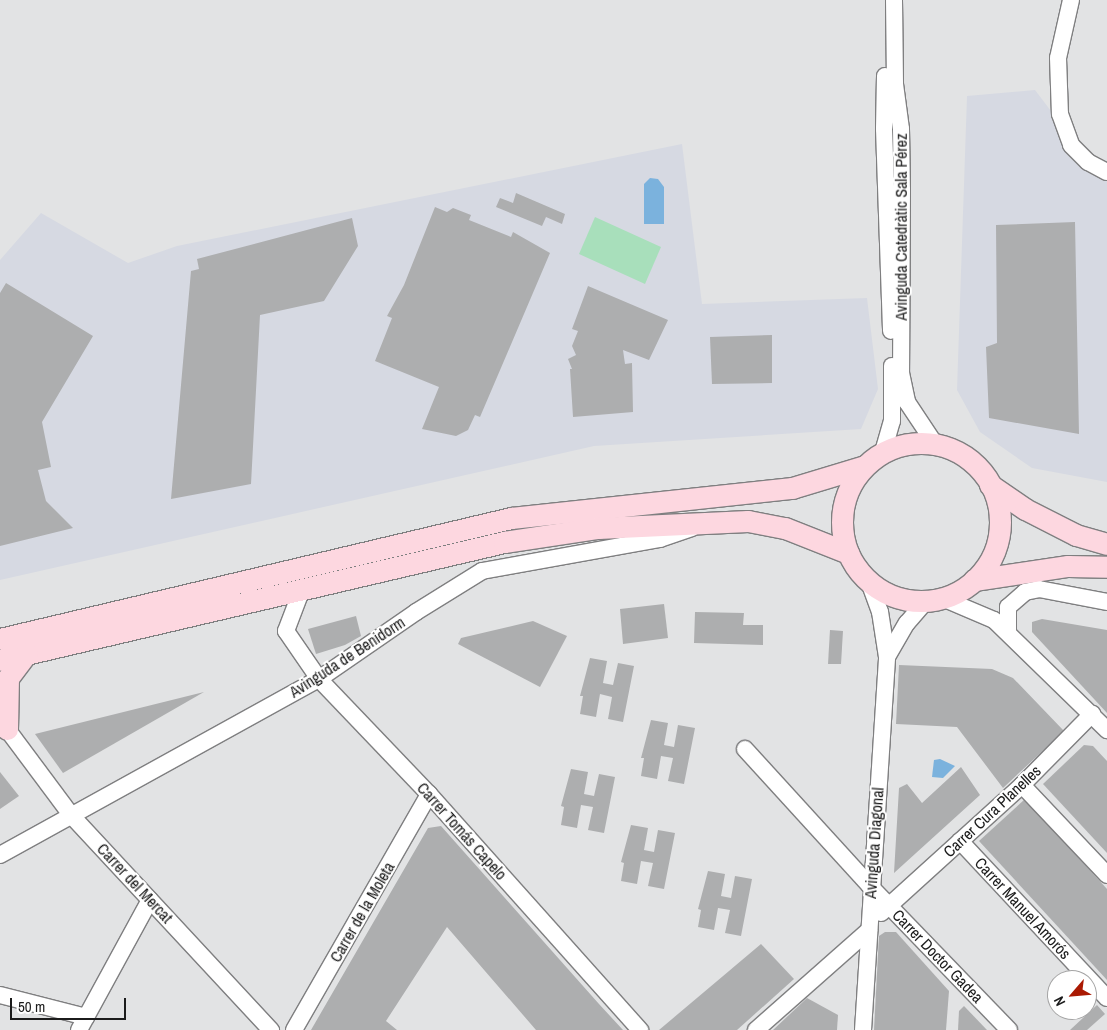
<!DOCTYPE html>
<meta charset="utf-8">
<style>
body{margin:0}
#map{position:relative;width:1107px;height:1030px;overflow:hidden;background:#e2e3e4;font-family:"Archivo Narrow",sans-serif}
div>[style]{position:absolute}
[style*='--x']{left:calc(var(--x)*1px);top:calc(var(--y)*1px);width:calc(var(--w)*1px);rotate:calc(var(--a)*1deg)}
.built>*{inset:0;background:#d6d9e2}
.green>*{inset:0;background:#a8dfbb}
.water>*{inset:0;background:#7bb2dd}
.building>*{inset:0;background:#adaeaf}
.roads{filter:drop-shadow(1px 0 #7f7f80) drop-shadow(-1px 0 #7f7f80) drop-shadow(0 1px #7f7f80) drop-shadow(0 -1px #7f7f80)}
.minor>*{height:16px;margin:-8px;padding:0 8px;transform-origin:8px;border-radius:8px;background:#fff}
.major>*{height:21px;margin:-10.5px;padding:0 10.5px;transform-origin:10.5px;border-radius:10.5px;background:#fdd7e0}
.major>.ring{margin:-10.5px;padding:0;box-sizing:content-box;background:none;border:21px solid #fdd7e0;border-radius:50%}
span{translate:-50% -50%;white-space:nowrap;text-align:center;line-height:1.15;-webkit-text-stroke:4px #fff;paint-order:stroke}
.street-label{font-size:16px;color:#1b1b1b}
.north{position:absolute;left:1047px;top:970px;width:50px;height:50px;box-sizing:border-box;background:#fff;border:1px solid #a4a4a4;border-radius:50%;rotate:243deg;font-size:14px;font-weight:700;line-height:20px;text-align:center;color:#1b1b1b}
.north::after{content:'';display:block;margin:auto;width:18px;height:22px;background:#aa1a03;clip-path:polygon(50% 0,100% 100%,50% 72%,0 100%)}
.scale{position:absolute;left:10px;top:998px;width:116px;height:22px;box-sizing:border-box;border:2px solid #1b1b1b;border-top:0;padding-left:6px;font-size:15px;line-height:18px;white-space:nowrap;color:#1b1b1b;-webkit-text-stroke:4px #fff;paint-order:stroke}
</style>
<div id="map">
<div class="built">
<i style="clip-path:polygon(1035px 90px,1095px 169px,1107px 173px,1107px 482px,1032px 468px,980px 432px,957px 390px,967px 96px)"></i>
<i style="clip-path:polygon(682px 144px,702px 304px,867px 298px,878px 389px,861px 429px,594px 446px,0 580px,0 260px,41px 213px,128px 263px,177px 246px)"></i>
</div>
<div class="green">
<i style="clip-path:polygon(595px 217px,661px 247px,645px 284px,579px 254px)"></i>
</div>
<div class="water">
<i style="clip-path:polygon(650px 178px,658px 179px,664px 187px,664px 224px,644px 224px,644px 184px)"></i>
<i style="clip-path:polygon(940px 759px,955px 766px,943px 778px,932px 777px,934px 760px)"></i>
</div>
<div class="building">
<i style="clip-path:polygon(516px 193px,565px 214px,562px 224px,546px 217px,542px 226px,496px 207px,500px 198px,513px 203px)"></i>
<i style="clip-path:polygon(435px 207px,447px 212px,453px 208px,471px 215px,469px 220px,511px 237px,513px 232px,550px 253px,480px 417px,475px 415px,468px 430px,456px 436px,422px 429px,439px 387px,375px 361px,392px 318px,387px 316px,404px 285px)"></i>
<i style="clip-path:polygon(352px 218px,358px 246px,324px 301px,260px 315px,251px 484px,171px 499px,191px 271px,199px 269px,197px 259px)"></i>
<i style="clip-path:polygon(1075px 222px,1079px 434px,989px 418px,986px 347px,997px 343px,996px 225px)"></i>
<i style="clip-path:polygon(6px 283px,93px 336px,42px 422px,51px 467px,38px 470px,46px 501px,73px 528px,0 546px,0 293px)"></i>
<i style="clip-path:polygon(588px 286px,668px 320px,649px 360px,623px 350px,625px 364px,632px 363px,633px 412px,573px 417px,570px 369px,572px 369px,568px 359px,576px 355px,572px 346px,578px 331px,572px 329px)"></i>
<i style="clip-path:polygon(772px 335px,772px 383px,712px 384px,710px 337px)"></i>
<i style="clip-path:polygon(664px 604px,668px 638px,623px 644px,620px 609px)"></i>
<i style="clip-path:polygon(695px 612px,744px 613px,743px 625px,763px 625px,763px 645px,694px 643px)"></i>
<i style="clip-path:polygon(356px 616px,361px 636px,345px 645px,316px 654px,308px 629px)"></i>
<i style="clip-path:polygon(1042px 619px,1107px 630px,1107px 713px,1032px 632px,1032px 622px)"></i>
<i style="clip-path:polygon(533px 621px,567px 636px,540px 687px,458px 644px,461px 638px)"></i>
<i style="clip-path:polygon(830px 630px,843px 631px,841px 664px,828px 664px)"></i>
<i style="clip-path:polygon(590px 658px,607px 661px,603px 683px,613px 685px,618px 663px,634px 666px,623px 722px,608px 719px,612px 697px,600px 694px,596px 717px,580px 714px,583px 696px,580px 696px)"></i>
<i style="clip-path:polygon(899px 665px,992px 669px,1013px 678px,1064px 731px,1003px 788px,957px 727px,896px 724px)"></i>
<i style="clip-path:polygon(204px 692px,63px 773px,35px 734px)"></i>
<i style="clip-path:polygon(651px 720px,668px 723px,664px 745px,674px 747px,678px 725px,695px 728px,684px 784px,668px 781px,673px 758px,661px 756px,657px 779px,641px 776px,644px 758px,641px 758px)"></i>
<i style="clip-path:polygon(1084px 745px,1093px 746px,1107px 761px,1107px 853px,1043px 784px)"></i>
<i style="clip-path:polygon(961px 767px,980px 795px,894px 873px,899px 788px,907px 784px,922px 803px)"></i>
<i style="clip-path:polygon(571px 769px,588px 772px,584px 794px,594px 796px,599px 774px,615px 777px,604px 833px,588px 830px,593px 807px,581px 805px,577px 828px,561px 825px,564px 807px,561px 806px)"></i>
<i style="clip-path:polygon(0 772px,19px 796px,0 809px)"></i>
<i style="clip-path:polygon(1025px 799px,1107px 889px,1107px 980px,979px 841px)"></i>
<i style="clip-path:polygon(631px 825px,648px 828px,644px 850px,654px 852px,658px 830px,675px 833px,664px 889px,648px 886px,653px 863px,641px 861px,637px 884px,621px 881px,624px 863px,621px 862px)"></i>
<i style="clip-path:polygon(441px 826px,599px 1004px,623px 1030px,536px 1030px,447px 927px,386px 1021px,397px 1030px,311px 1030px,428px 828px)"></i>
<i style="clip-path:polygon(708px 871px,725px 874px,721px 896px,731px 898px,735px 876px,752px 879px,741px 936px,725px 933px,730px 910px,718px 908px,714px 930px,698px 927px,701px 910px,698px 909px)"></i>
<i style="clip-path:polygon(885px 932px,896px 932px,949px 991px,946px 1030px,874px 1030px,879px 936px)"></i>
<i style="clip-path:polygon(761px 944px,794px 979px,737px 1030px,659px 1030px)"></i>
<i style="clip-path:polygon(807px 998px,838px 1015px,837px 1030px,773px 1030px)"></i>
<i style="clip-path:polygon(1097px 1005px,1105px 1014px,1087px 1030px,1070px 1030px)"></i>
<i style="clip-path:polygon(964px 1006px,987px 1030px,958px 1030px,959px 1011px)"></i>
</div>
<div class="roads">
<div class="minor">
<i style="--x:894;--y:0;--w:84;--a:89.3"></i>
<i style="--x:895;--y:84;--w:45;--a:82.4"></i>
<i style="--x:901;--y:129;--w:61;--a:89.1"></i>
<i style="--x:902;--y:190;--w:183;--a:90.3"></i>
<i style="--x:901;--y:373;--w:30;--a:78"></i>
<i style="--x:907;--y:402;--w:50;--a:56.3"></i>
<i style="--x:1071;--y:0;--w:59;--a:102.6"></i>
<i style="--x:1058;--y:58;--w:56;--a:88"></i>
<i style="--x:1060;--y:114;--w:33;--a:70"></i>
<i style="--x:1071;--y:145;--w:24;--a:45"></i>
<i style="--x:1088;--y:162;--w:21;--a:28"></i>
<i style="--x:885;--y:76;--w:53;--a:91.1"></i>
<i style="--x:884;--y:129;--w:202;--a:88"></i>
<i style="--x:883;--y:452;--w:32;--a:-74"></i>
<i style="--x:892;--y:421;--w:55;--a:-90"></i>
<i style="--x:302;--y:589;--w:45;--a:110.9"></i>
<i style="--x:286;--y:631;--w:58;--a:55.5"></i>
<i style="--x:319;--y:679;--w:159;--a:46.3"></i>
<i style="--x:429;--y:794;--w:317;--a:48.2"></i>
<i style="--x:942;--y:598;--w:56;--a:22.9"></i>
<i style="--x:994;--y:620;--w:158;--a:44.2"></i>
<i style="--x:1008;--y:631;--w:24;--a:-90"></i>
<i style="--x:1008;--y:607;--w:23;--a:-41"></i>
<i style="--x:1025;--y:592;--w:14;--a:-12"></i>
<i style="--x:1039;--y:589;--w:69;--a:10.8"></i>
<i style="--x:887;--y:657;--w:39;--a:-60"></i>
<i style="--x:907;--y:623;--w:29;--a:-49"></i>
<i style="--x:7;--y:729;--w:107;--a:53.3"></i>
<i style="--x:71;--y:815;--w:294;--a:47.1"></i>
<i style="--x:745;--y:749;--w:185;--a:47.6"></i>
<i style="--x:870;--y:886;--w:200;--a:46"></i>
<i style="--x:1022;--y:785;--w:124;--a:46.6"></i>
<i style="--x:960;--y:841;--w:215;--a:46.9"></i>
<i style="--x:0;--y:855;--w:364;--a:-28.9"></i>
<i style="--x:319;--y:679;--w:118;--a:-34.6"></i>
<i style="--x:416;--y:612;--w:78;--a:-31.8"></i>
<i style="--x:482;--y:571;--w:181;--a:-10.2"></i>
<i style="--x:660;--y:539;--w:34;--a:-19"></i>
<i style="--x:881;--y:913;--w:190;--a:-42.2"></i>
<i style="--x:1022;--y:785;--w:100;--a:-45.4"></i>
<i style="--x:0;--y:995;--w:89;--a:14.3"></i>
<i style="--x:79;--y:1030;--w:148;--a:-61.4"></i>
<i style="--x:294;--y:1030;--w:272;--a:-60.2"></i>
<i style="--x:756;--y:1030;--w:151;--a:-41.5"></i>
<i style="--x:863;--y:1030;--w:374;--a:-86.3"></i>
<i style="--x:887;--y:657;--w:46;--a:-98.8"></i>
<i style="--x:880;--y:612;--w:32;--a:-110"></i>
</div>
<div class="major">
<i class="ring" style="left:842px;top:443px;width:137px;height:137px"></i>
<i style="--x:990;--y:485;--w:42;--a:34.4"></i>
<i style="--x:1025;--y:509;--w:57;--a:27"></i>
<i style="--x:1076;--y:535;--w:32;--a:16"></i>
<i style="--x:974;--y:580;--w:95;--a:-8.5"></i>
<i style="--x:1068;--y:566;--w:39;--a:1"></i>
<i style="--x:0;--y:639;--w:525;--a:-13.32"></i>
<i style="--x:511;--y:518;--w:283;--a:-6.1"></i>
<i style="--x:792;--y:488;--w:76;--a:-16.8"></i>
<i style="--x:0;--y:660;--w:518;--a:-13.18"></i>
<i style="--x:504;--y:542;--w:95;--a:-8.5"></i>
<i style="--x:598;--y:528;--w:150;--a:-2.7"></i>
<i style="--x:748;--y:521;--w:38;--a:11"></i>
<i style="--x:785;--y:528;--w:68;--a:21.6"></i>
<i style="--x:7;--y:729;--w:51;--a:-88.9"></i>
<i style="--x:8;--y:678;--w:31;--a:-53"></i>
</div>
</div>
<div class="street-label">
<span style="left:901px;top:227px;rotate:-90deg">Avinguda Catedràtic Sala Pérez</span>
<span style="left:347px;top:657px;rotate:-33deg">Avinguda de Benidorm</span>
<span style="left:992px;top:811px;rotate:-43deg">Carrer Cura Planelles</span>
<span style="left:462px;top:831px;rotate:48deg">Carrer Tomás Capelo</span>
<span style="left:874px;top:843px;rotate:-86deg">Avinguda Diagonal</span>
<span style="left:135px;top:883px;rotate:47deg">Carrer del Mercat</span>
<span style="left:1023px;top:908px;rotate:47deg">Carrer Manuel Amorós</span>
<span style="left:362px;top:912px;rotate:-60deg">Carrer de la Moleta</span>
<span style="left:938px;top:956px;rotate:46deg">Carrer Doctor Gadea</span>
</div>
<div class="north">N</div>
<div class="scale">50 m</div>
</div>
